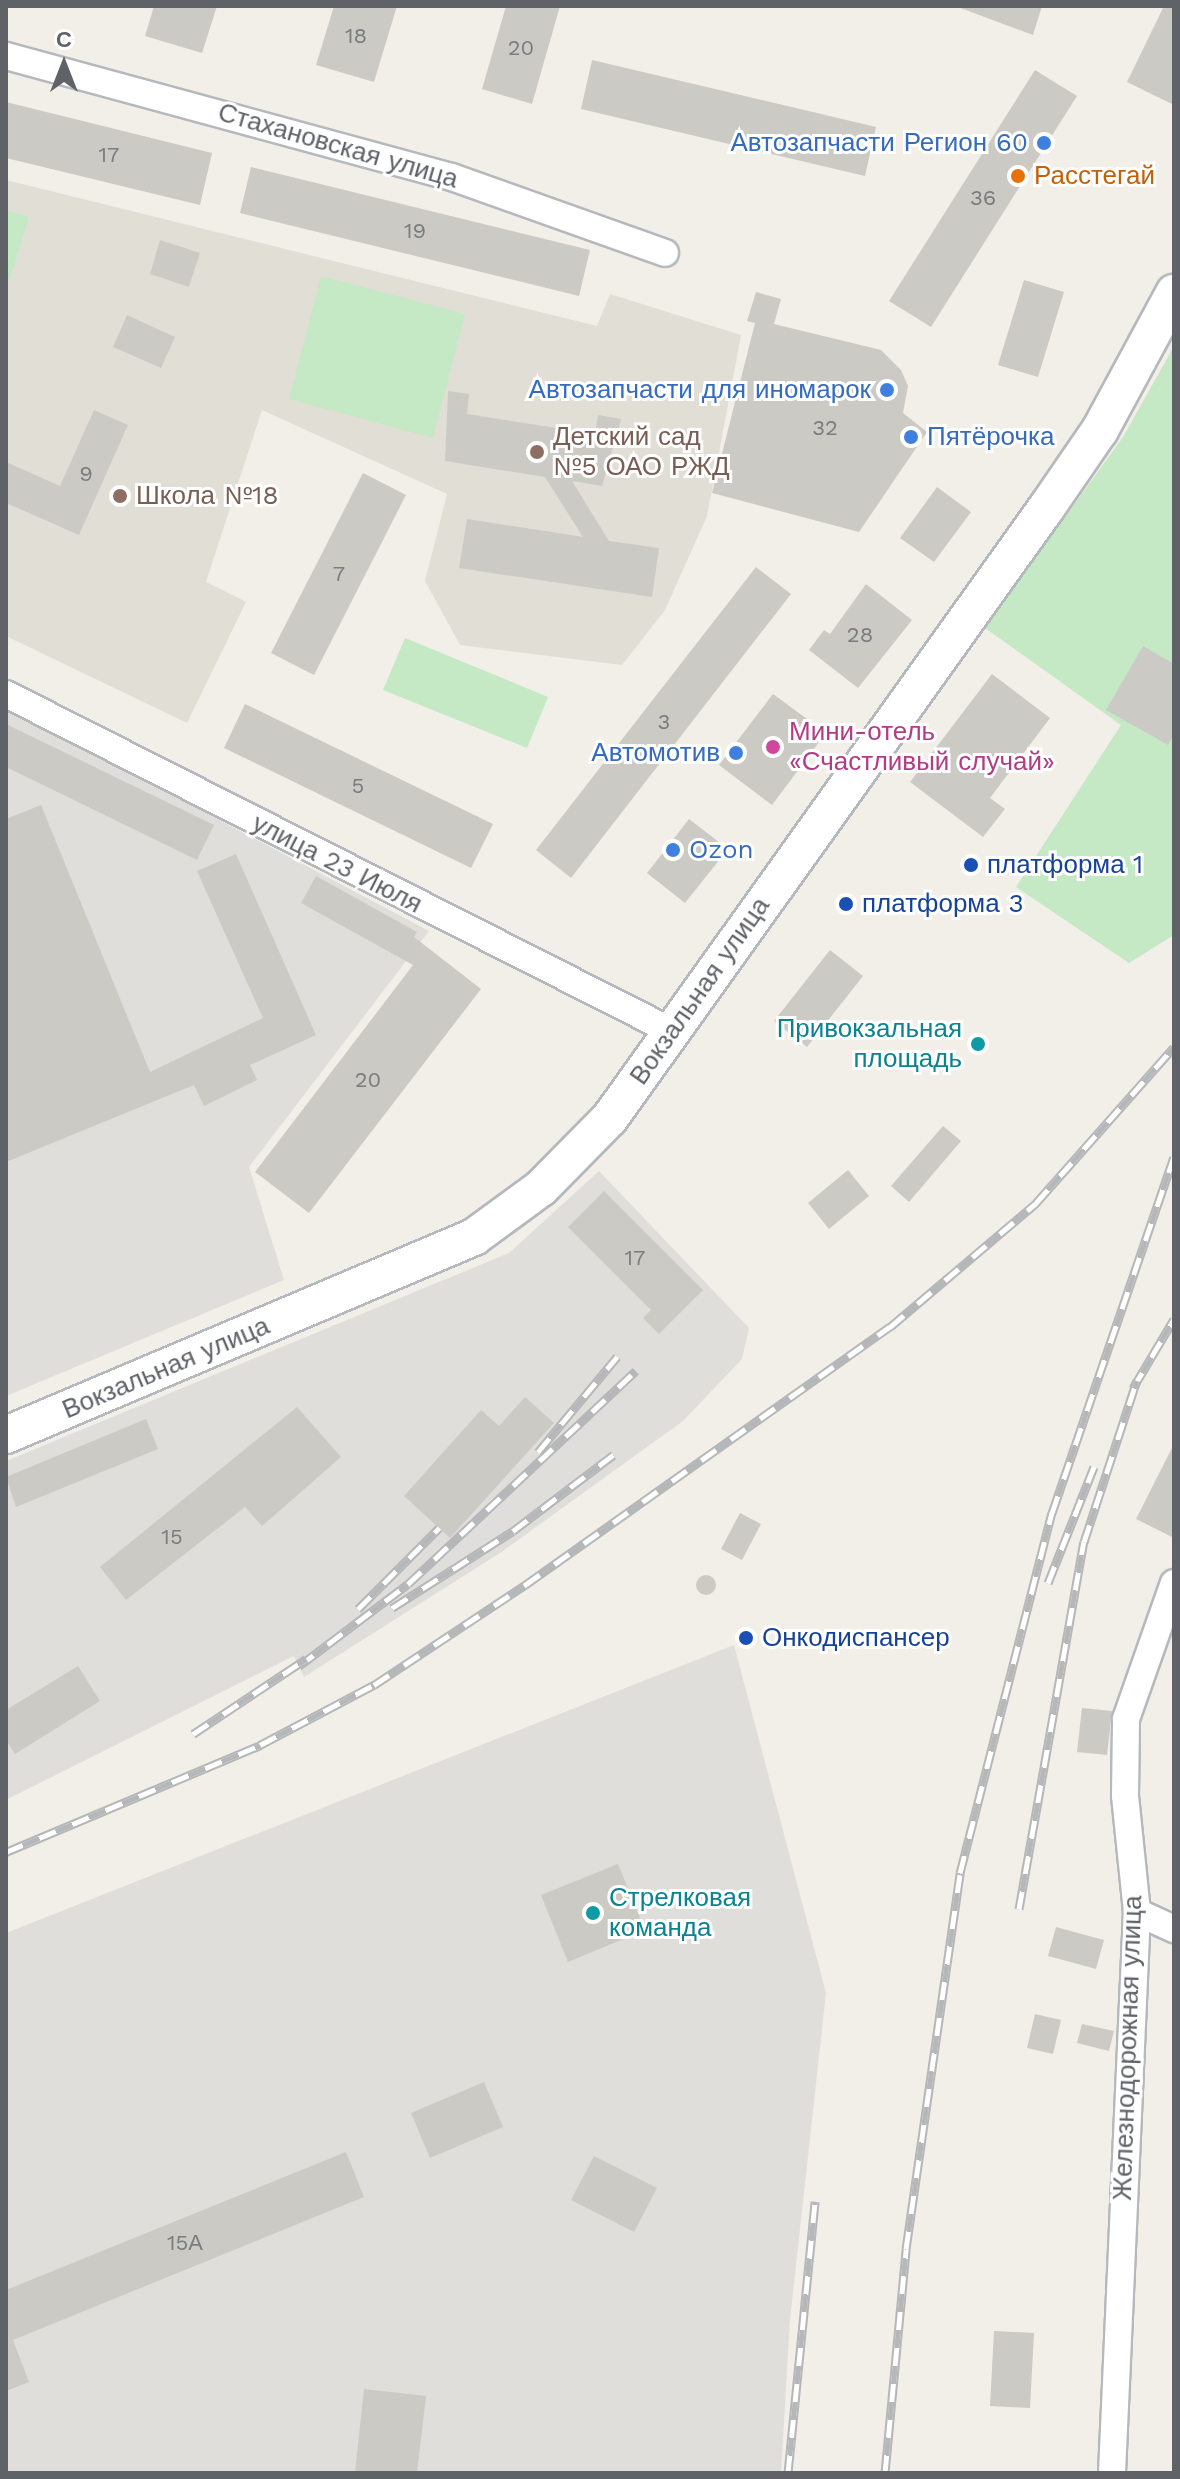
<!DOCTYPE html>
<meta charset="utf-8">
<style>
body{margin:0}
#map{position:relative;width:1180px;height:2479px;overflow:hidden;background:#f1efe8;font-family:"Work Sans",sans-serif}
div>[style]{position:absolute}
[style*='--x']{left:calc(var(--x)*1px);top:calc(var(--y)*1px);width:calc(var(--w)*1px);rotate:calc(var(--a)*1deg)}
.industrial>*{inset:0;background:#e0deda}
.education>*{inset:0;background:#e1ded6}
.green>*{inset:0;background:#c5e8c5}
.building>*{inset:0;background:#cccac5}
.round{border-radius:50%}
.roads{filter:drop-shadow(2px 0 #b5b8bc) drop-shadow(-2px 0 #b5b8bc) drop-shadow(0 2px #b5b8bc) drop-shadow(0 -2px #b5b8bc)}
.street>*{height:26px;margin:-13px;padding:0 13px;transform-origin:13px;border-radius:13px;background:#fff}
.secondary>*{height:36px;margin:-18px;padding:0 18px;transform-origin:18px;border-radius:18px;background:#fff}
.rail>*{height:9px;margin-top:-4.5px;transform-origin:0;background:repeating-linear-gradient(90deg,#fff 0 18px,#b6b7b8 0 36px);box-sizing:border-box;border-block:2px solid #b6b7b8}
.dots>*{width:22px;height:22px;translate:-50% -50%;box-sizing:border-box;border:4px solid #fff;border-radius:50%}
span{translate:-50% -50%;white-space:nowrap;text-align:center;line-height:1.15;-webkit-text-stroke:6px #fff;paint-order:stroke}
.number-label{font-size:22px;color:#7a7d7f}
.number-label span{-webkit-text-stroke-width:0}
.shop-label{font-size:26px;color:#366cbe}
.right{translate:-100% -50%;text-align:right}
.left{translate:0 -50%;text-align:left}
.street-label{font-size:26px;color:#5f6368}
.food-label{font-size:26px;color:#c56008}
.education-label{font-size:26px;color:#785e54}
.hotel-label{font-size:26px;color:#b23c85}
.transit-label{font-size:26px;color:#164399}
.culture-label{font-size:26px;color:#0d838f}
.frame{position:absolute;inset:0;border:8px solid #5f6368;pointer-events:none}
.north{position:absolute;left:24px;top:24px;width:80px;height:80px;-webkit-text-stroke:6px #fff;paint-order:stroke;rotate:0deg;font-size:22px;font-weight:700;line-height:32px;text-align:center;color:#5f6368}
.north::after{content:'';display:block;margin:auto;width:28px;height:36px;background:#5f6368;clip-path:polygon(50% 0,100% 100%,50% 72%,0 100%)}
</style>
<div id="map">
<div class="industrial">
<i style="clip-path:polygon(6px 707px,429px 931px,249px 1167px,284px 1280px,6px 1396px)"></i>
<i style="clip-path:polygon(599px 1171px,749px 1328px,742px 1359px,683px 1421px,500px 1553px,304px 1677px,294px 1656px,6px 1800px,6px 1461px,509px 1253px)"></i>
<i style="clip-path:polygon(734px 1645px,826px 1993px,790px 2320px,781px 2473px,6px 2473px,6px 1933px)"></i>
</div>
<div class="education">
<i style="clip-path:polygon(6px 180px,597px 326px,610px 294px,741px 335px,707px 516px,665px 610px,622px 665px,460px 645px,425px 581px,447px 494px,262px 410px,206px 582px,246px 602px,187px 723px,6px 636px)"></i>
</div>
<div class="green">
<i style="clip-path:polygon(6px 210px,29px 217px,10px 279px,6px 278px)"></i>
<i style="clip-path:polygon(321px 276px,465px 314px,433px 438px,289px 399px)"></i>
<i style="clip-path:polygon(1174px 346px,1174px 935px,1129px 963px,1016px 887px,1121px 725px,985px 628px,1123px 437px)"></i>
<i style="clip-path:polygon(405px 638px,548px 697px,527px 748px,383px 690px)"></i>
</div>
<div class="building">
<i style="clip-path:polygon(154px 6px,217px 6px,202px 53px,145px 36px)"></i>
<i style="clip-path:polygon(334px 6px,397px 6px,374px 82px,316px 65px)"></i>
<i style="clip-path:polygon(506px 6px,560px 6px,532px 104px,482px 89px)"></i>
<i style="clip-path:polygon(955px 6px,1042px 6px,1033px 35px)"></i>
<i style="clip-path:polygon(1164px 6px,1174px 6px,1174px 105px,1127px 82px)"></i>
<i style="clip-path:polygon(592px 60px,876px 127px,865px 176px,581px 109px)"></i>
<i style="clip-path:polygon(1035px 70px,1077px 96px,931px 327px,889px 301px)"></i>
<i style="clip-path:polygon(6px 102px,212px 153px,200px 205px,6px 158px)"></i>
<i style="clip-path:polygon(251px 167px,590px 250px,579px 296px,240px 213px)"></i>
<i style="clip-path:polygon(160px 240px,200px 253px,189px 287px,150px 274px)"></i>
<i style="clip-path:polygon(1024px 280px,1064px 292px,1038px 377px,998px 365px)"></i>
<i style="clip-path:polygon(756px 292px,781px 299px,774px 324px,881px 350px,901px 370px,908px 386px,903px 413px,927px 432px,859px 532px,712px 493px,755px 323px,747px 321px)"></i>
<i style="clip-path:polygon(127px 315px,175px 337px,161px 368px,113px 347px)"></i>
<i style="clip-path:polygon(448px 391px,469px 394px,467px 414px,595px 434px,598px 415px,621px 419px,602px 486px,572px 481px,609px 541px,659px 548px,652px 597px,459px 568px,467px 519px,583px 537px,545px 477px,445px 461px)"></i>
<i style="clip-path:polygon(94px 410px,128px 425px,79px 535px,6px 503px,6px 462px,60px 486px)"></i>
<i style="clip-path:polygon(363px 473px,406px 495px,314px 675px,271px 653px)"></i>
<i style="clip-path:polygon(937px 487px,971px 512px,934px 562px,900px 538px)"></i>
<i style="clip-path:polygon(756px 567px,791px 594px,571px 878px,536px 850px)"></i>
<i style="clip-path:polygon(866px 584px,912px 620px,858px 688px,809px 650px,824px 630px,830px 634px)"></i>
<i style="clip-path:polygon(1143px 646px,1174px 664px,1174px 734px,1168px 745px,1106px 710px)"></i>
<i style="clip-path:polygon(992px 674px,1050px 718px,990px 798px,1005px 809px,983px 837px,910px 782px)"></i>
<i style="clip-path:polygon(773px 694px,826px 733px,772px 805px,719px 765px)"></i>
<i style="clip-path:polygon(245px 704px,493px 824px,471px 868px,224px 748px)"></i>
<i style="clip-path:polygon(6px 724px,214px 825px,197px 860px,6px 767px)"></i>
<i style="clip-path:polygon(41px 805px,150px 1072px,263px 1018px,197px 871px,236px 854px,316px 1035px,250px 1065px,257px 1080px,204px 1106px,194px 1085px,6px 1162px,6px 819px)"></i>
<i style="clip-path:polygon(689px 819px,728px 849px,685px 903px,647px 873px)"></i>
<i style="clip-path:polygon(316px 876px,417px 932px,414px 937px,481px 989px,309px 1213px,255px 1172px,413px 965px,301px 903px)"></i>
<i style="clip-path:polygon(830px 950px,863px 976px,807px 1047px,774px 1021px)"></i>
<i style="clip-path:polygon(943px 1126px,961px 1141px,909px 1202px,891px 1186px)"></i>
<i style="clip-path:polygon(848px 1170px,869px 1196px,829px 1229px,808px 1203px)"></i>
<i style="clip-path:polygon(604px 1191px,703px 1290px,659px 1334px,643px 1318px,651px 1310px,568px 1227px)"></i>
<i style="clip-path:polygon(525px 1397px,554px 1423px,450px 1538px,404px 1496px,481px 1410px,499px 1426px)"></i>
<i style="clip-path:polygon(297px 1407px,341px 1457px,262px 1526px,245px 1507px,126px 1600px,100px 1567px)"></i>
<i style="clip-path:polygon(146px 1419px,158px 1449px,16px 1507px,6px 1477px)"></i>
<i style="clip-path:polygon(1174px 1444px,1174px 1538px,1136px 1519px)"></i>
<i style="clip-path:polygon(740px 1513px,761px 1524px,742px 1560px,721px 1549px)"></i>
<i class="round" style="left:696px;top:1575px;width:20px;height:20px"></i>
<i style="clip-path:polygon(78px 1666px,100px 1701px,15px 1754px,6px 1740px,6px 1710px)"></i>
<i style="clip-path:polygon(1082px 1708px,1112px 1711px,1107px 1755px,1077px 1752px)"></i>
<i style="clip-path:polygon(618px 1864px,645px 1930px,568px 1962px,541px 1895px)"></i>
<i style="clip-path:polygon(1056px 1927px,1104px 1940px,1096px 1969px,1048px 1956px)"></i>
<i style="clip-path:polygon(1035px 2014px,1061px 2020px,1053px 2054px,1027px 2048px)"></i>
<i style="clip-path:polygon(1082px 2024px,1114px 2031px,1109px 2051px,1077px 2043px)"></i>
<i style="clip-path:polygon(484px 2082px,503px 2127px,430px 2158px,411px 2113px)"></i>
<i style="clip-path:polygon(346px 2152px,364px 2197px,13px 2340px,29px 2382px,6px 2391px,6px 2290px)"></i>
<i style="clip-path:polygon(594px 2156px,657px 2188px,634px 2232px,571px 2200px)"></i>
<i style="clip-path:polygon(994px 2331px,1034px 2333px,1030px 2408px,990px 2406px)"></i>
<i style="clip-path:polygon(364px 2389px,426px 2396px,417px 2473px,355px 2473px)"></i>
</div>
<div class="roads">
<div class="street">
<i style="--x:6;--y:56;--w:462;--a:15.2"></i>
<i style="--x:452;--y:177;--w:226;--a:19.6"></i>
<i style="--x:6;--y:694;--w:746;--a:26.87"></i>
<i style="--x:1137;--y:1912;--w:41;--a:24.7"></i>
<i style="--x:1112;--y:2473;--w:562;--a:-87.45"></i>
<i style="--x:1137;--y:1912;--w:118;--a:-95.9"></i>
<i style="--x:1125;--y:1795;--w:76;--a:-89.2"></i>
<i style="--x:1126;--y:1719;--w:144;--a:-70.6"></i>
</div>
<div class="secondary">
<i style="--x:6;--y:1435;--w:508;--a:-22.93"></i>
<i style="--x:474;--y:1237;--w:83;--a:-36.2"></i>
<i style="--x:541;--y:1188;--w:98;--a:-45.4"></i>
<i style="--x:610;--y:1118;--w:751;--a:-54.43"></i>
<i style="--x:1047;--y:507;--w:93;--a:-55.5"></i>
<i style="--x:1100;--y:430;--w:156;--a:-61.6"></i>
</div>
</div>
<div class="rail">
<i style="--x:1133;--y:1388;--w:80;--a:-59.3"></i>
<i style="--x:538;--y:1452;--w:124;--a:-50.3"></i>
<i style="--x:1048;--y:1583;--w:125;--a:-68.4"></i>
<i style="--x:392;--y:1608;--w:143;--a:-32.5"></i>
<i style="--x:513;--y:1531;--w:126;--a:-37.2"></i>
<i style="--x:358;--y:1609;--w:115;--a:-45"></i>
<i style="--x:299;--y:1666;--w:136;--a:-37"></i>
<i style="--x:408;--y:1584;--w:312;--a:-43.1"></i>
<i style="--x:193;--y:1734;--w:136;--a:-33.6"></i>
<i style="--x:6;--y:1852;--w:276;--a:-22.8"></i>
<i style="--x:260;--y:1745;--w:129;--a:-27.8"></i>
<i style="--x:374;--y:1685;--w:181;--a:-33.5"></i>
<i style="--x:525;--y:1585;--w:447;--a:-35.3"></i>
<i style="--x:890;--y:1327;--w:192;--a:-40.3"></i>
<i style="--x:1036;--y:1203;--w:208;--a:-48.5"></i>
<i style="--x:1019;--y:1909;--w:373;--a:-80"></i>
<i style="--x:1084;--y:1542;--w:170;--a:-71.9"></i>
<i style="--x:788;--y:2473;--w:273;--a:-84.3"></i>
<i style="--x:885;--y:2473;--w:225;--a:-84.6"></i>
<i style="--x:906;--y:2249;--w:380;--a:-81.8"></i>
<i style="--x:960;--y:1873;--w:372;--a:-75.7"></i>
<i style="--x:1052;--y:1513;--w:376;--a:-71.1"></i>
</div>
<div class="dots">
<i style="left:1044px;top:143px;background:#3f7fe0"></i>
<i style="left:1018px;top:176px;background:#e8710a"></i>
<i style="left:887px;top:390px;background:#3f7fe0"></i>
<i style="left:911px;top:437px;background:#3f7fe0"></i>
<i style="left:537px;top:452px;background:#8d6e63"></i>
<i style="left:120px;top:496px;background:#8d6e63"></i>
<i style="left:773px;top:747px;background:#d1479c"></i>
<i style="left:736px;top:753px;background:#3f7fe0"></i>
<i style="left:673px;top:850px;background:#3f7fe0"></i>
<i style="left:971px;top:865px;background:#1a4fb4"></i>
<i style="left:846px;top:904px;background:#1a4fb4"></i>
<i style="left:978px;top:1044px;background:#0f9aa8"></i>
<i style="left:746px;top:1638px;background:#1a4fb4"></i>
<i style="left:593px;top:1913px;background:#0f9aa8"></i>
</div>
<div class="number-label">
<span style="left:356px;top:36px">18</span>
<span style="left:521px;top:48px">20</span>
<span style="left:109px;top:155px">17</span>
<span style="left:983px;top:198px">36</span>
<span style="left:415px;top:231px">19</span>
<span style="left:825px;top:428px">32</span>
<span style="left:86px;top:474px">9</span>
<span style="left:339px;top:574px">7</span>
<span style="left:860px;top:635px">28</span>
<span style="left:664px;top:722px">3</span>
<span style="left:358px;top:786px">5</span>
<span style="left:368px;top:1080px">20</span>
<span style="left:635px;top:1258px">17</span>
<span style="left:172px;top:1537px">15</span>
<span style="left:185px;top:2243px">15А</span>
</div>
<div class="shop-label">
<span class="right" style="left:1028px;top:143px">Автозапчасти Регион 60</span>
<span class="right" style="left:871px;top:390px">Автозапчасти для иномарок</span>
<span class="left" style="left:927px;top:437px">Пятёрочка</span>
<span class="right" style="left:720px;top:753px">Автомотив</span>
<span class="left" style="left:689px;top:850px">Ozon</span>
</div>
<div class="street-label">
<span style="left:338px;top:146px;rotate:16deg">Стахановская улица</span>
<span style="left:337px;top:864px;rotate:27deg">улица 23 Июля</span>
<span style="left:700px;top:991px;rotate:-55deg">Вокзальная улица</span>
<span style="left:166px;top:1368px;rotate:-23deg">Вокзальная улица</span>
<span style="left:1128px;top:2048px;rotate:-88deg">Железнодорожная улица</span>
</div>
<div class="food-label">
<span class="left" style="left:1034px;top:176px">Расстегай</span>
</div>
<div class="education-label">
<span class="left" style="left:553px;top:452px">Детский сад<br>№5 ОАО РЖД</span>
<span class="left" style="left:136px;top:496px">Школа №18</span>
</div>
<div class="hotel-label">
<span class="left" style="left:789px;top:747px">Мини-отель<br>«Счастливый случай»</span>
</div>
<div class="transit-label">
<span class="left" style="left:987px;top:865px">платформа 1</span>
<span class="left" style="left:862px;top:904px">платформа 3</span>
<span class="left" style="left:762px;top:1638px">Онкодиспансер</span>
</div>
<div class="culture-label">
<span class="right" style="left:962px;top:1044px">Привокзальная<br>площадь</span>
<span class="left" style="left:609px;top:1913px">Стрелковая<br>команда</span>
</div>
<div class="frame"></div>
<div class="north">С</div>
</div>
